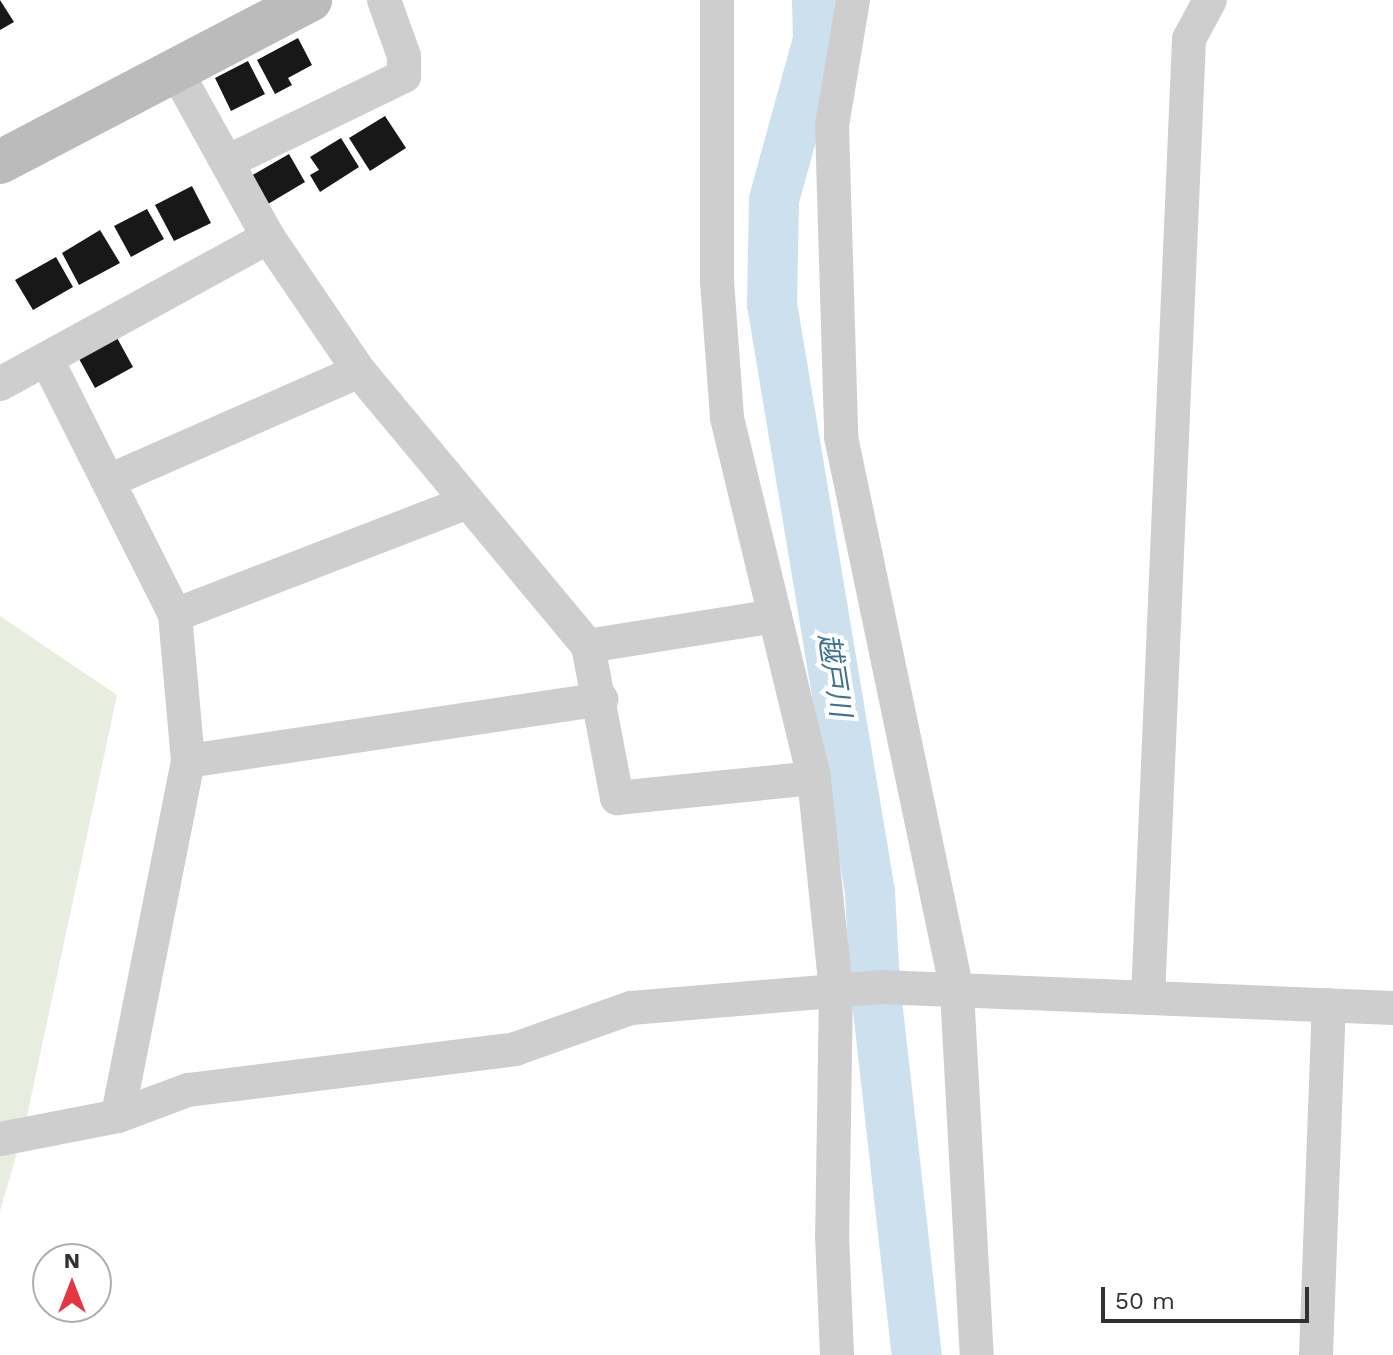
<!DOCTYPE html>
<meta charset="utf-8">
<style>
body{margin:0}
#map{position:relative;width:1393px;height:1355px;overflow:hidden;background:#fff;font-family:"Work Sans","Noto Sans JP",sans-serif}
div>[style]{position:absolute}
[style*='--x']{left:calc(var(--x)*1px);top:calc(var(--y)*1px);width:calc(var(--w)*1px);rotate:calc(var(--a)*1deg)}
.green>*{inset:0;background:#e7eddf}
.river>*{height:50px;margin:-25px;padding:0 25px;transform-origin:25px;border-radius:25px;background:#cce0ed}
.building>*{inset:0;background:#181818}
.street>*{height:34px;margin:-17px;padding:0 17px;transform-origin:17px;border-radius:17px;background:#cecece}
.secondary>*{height:44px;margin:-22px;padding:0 22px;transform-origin:22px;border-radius:22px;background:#bbb}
span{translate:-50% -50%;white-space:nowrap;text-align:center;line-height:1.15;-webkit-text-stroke:8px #fff;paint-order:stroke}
.water-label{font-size:28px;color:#3e7293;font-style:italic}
.north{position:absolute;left:32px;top:1243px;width:80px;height:80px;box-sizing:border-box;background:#fff;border:2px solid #adadad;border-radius:50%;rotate:0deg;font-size:22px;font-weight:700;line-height:32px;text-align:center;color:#313131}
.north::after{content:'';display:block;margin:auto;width:28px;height:36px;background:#e43643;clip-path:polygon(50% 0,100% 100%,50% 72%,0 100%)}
.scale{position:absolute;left:1101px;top:1287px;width:208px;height:36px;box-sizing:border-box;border:4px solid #313131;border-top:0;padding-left:10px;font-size:24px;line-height:28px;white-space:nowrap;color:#313131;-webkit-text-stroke:6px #fff;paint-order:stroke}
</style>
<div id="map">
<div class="green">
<i style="clip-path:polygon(0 616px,117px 695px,25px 1125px,0 1211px)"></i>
</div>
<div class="river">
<i style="--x:817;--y:0;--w:40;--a:88.6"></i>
<i style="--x:818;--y:40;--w:166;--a:105.4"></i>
<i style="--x:774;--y:200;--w:104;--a:91.1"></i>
<i style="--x:772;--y:304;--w:596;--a:80.54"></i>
<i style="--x:870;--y:892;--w:91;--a:86.9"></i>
<i style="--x:875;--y:983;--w:374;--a:83.6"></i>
</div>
<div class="building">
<i style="clip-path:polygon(0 0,14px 22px,0 30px)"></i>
<i style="clip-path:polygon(298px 38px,312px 65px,288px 78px,292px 85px,275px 94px,257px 60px)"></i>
<i style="clip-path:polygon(248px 61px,265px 94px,231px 111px,215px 78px)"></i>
<i style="clip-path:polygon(385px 116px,406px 148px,370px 171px,349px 138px)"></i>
<i style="clip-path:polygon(341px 138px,359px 167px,320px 192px,310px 175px,319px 170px,310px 157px)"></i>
<i style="clip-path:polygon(289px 154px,305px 182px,268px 204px,251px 176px)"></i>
<i style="clip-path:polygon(192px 186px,211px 223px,174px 241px,155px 205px)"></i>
<i style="clip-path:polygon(147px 209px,164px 239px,131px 257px,114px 226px)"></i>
<i style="clip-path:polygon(100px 230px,120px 263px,79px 285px,62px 253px)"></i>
<i style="clip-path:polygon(56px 257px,73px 287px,33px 310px,15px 280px)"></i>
<i style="clip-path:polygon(116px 336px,133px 367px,95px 388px,78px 357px)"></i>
</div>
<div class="street">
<i style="--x:717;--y:0;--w:281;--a:90"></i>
<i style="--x:717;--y:281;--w:137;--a:85.8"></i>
<i style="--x:727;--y:418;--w:370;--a:76.4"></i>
<i style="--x:814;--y:778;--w:214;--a:84.1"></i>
<i style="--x:836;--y:991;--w:244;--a:90.9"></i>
<i style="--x:832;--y:1235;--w:120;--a:87.6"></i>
<i style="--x:853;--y:0;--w:127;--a:99.5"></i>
<i style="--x:832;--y:125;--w:312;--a:88.3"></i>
<i style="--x:841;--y:437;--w:566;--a:78.17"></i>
<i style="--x:957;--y:991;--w:365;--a:86.9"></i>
<i style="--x:175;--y:69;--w:192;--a:61"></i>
<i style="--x:268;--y:237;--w:162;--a:55.8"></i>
<i style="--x:359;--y:371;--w:358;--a:50.2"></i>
<i style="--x:227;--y:162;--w:197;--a:-25.9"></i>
<i style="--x:404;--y:76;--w:20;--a:-90"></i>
<i style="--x:404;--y:56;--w:59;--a:-109.7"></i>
<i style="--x:47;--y:360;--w:285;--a:63.3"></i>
<i style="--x:175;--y:615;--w:147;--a:84.9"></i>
<i style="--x:188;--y:761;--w:362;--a:101.2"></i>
<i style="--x:0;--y:384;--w:306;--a:-28.7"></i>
<i style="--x:111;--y:480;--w:271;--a:-23.7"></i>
<i style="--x:175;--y:615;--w:312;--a:-21.1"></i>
<i style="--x:775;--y:616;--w:189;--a:170.9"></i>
<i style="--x:588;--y:646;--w:155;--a:79.2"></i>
<i style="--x:617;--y:798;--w:198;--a:-5.8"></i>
<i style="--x:188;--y:761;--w:418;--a:-8.5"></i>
<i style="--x:1148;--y:998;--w:960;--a:-87.55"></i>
<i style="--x:1189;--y:39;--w:44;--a:-61.7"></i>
<i style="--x:0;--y:1139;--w:120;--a:-11"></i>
<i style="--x:118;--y:1116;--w:75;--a:-20.4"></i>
<i style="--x:188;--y:1090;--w:330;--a:-7.1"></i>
<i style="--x:515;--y:1049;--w:123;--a:-19.5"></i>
<i style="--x:631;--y:1008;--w:250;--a:-4.8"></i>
<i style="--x:880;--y:987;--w:513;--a:2.34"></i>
<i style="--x:1316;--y:1355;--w:350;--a:-87.9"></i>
</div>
<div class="secondary">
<i style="--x:0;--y:162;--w:350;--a:-27.6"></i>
</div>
<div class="water-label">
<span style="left:834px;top:675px;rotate:81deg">越戸川</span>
</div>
<div class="north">N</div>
<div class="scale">50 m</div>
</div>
